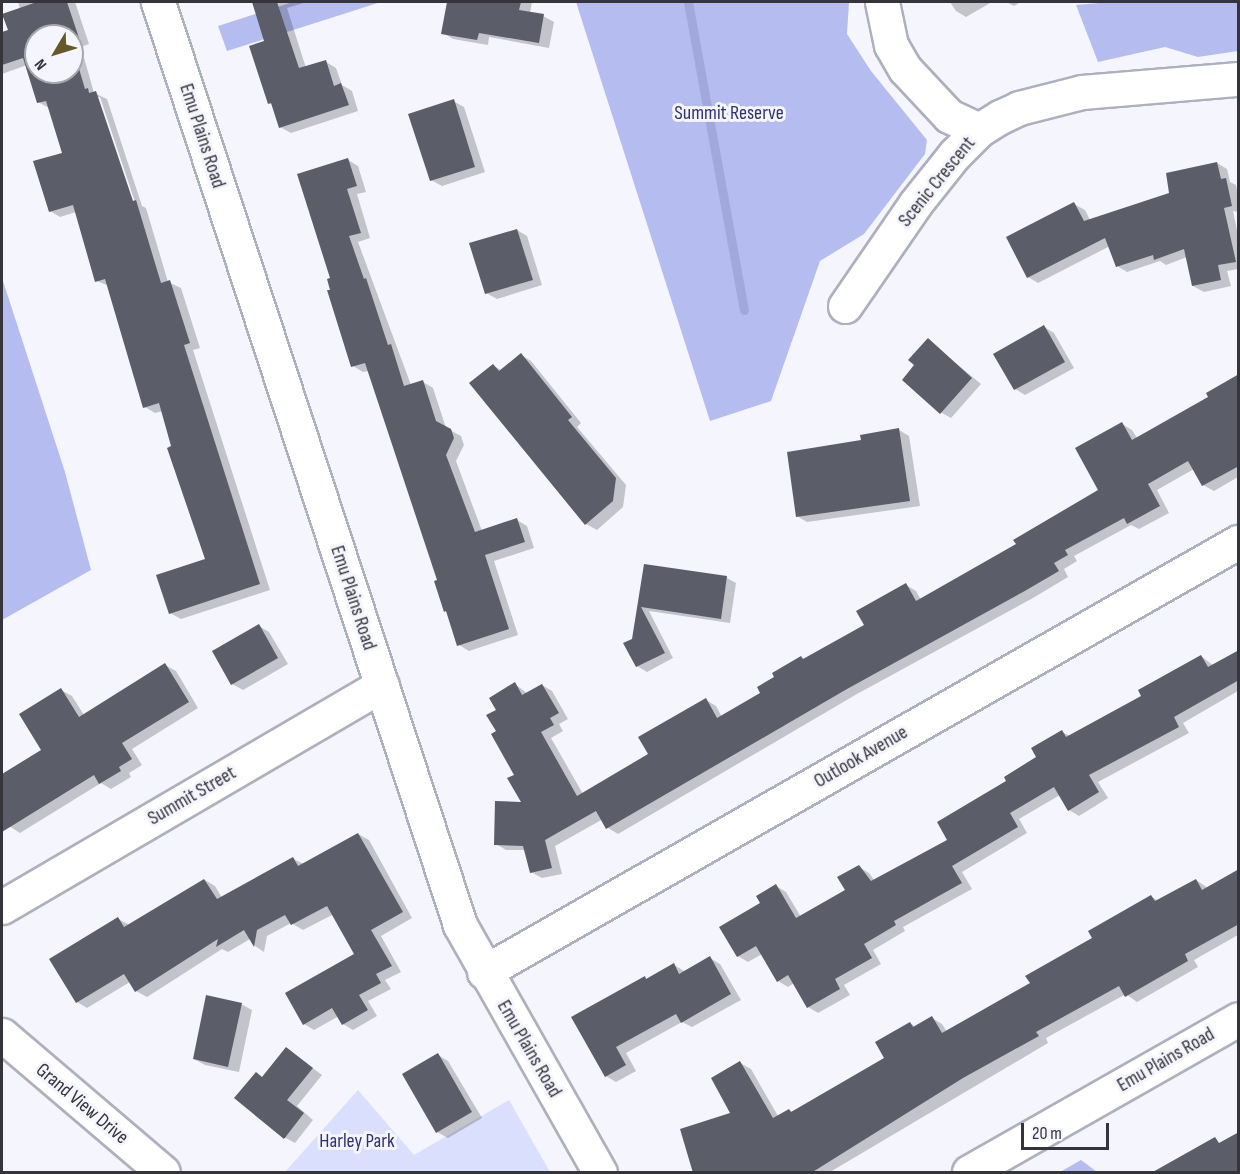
<!DOCTYPE html>
<style>
body{margin:0}
#map{position:relative;width:1240px;height:1174px;overflow:hidden;background:#f4f5fd;font-family:"Sofia Sans Condensed",sans-serif}
div>[style]{position:absolute}
[style*='--x']{left:calc(var(--x)*1px);top:calc(var(--y)*1px);width:calc(var(--w)*1px);rotate:calc(var(--a)*1deg)}
.green>*{inset:0;background:#dadffd}
.forest>*{inset:0;background:#b5bdf0}
.shadow>*{inset:0;background:#0003}
.stream>*{height:9px;margin:-4.5px;padding:0 4.5px;transform-origin:4.5px;border-radius:4.5px;background:#a1a8db}
.building>*{inset:0;background:#5b5d69}
.roads{filter:drop-shadow(2px 0 #adb0bd) drop-shadow(-2px 0 #adb0bd) drop-shadow(0 2px #adb0bd) drop-shadow(0 -2px #adb0bd)}
.street>*{height:33px;margin:-16.5px;padding:0 16.5px;transform-origin:16.5px;border-radius:16.5px;background:#fff}
.secondary>*{height:33px;margin:-16.5px;padding:0 16.5px;transform-origin:16.5px;border-radius:16.5px;background:#fff}
span{translate:-50% -50%;white-space:nowrap;text-align:center;line-height:1.15;-webkit-text-stroke:6px #f4f5fd;paint-order:stroke}
.park-label{font-size:20px;color:#30326f}
.street-label{font-size:20px;color:#34343a}
.frame{position:absolute;inset:0;border:3px solid #34343a;pointer-events:none}
.north{position:absolute;left:24px;top:24px;width:60px;height:60px;box-sizing:border-box;background:#f4f5fd;border:2px solid #a7a8af;border-radius:50%;rotate:232deg;font-size:16px;font-weight:700;line-height:24px;text-align:center;color:#34343a}
.north::after{content:'';display:block;margin:auto;width:21px;height:27px;background:#655a27;clip-path:polygon(50% 0,100% 100%,50% 72%,0 100%)}
.scale{position:absolute;left:1021px;top:1123px;width:88px;height:27px;box-sizing:border-box;border:3px solid #34343a;border-top:0;padding-left:8px;font-size:18px;line-height:21px;white-space:nowrap;color:#34343a;-webkit-text-stroke:4px #f4f5fd;paint-order:stroke}
</style>
<div id="map">
<div class="green">
<i style="clip-path:polygon(358px 1090px,414px 1155px,509px 1100px,550px 1172px,285px 1172px)"></i>
</div>
<div class="forest">
<i style="clip-path:polygon(293px 2px,381px 2px,227px 51px,218px 26px)"></i>
<i style="clip-path:polygon(576px 2px,849px 2px,847px 34px,871px 71px,927px 140px,925px 154px,864px 234px,820px 261px,771px 401px,710px 421px)"></i>
<i style="clip-path:polygon(1111px 2px,1238px 2px,1238px 51px,1198px 57px,1165px 47px,1098px 62px,1076px 5px)"></i>
<i style="clip-path:polygon(2px 278px,65px 472px,91px 570px,2px 620px)"></i>
<i style="clip-path:polygon(1081px 1160px,1097px 1172px,1060px 1172px)"></i>
</div>
<div class="shadow">
<i style="clip-path:polygon(evenodd,18px 2px,75px 2px,89px 44px,81px 47px,94px 93px,107px 99px,142px 206px,146px 208px,168px 282px,181px 288px,200px 348px,193px 350px,270px 590px,181px 619px,170px 613px,206px 560px,163px 411px,155px 413px,145px 407px,109px 286px,97px 281px,76px 212px,60px 217px,50px 211px,64px 154px,49px 108px,38px 102px,27px 65px,2px 74px,2px 34px,10px 31px,20px 9px,18px 2px,36px 36px,72px 36px,72px 72px,36px 72px,36px 36px,18px 2px,97px 97px,100px 97px,137px 208px,134px 209px,97px 97px)"></i>
<i style="clip-path:polygon(253px 2px,307px 2px,287px 8px,306px 68px,326px 62px,336px 68px,342px 85px,352px 91px,358px 111px,291px 133px,280px 127px,273px 105px,269px 103px,266px 42px)"></i>
<i style="clip-path:polygon(448px 2px,532px 2px,530px 13px,543px 16px,554px 22px,549px 48px,489px 37px,488px 45px,453px 39px,443px 33px)"></i>
<i style="clip-path:polygon(950px 2px,992px 2px,966px 17px,956px 11px)"></i>
<i style="clip-path:polygon(1006px 2px,1021px 2px,1014px 6px)"></i>
<i style="clip-path:polygon(453px 101px,464px 107px,485px 172px,442px 186px,431px 180px)"></i>
<i style="clip-path:polygon(348px 160px,358px 166px,366px 192px,357px 194px,370px 238px,358px 242px,411px 385px,423px 382px,433px 388px,446px 428px,461px 436px,464px 445px,456px 461px,482px 531px,517px 520px,527px 526px,534px 548px,494px 561px,518px 635px,469px 651px,459px 645px,448px 612px,445px 611px,439px 581px,369px 371px,363px 372px,353px 366px,332px 291px)"></i>
<i style="clip-path:polygon(1217px 163px,1227px 169px,1230px 182px,1236px 185px,1238px 196px,1238px 212px,1233px 211px,1238px 235px,1238px 269px,1227px 271px,1231px 286px,1204px 292px,1193px 286px,1187px 257px,1166px 265px,1160px 261px,1127px 272px,1117px 266px,1110px 246px,1038px 283px,1028px 277px,1074px 204px,1085px 210px,1090px 220px,1171px 194px)"></i>
<i style="clip-path:polygon(517px 230px,527px 236px,542px 285px,497px 299px,486px 293px)"></i>
<i style="clip-path:polygon(1044px 327px,1054px 333px,1074px 368px,1025px 395px,1015px 389px)"></i>
<i style="clip-path:polygon(928px 340px,981px 384px,951px 418px,940px 412px,916px 365px)"></i>
<i style="clip-path:polygon(521px 355px,531px 361px,581px 423px,577px 427px,626px 485px,623px 507px,597px 530px,586px 524px,494px 366px,501px 370px)"></i>
<i style="clip-path:polygon(1238px 376px,1238px 477px,1214px 491px,1203px 485px,1194px 469px,1157px 490px,1169px 513px,1139px 529px,1131px 525px,1074px 556px,1077px 561px,1064px 569px,1068px 577px,1033px 598px,857px 694px,618px 834px,608px 828px,603px 819px,555px 846px,562px 874px,542px 878px,531px 872px,526px 850px,506px 850px,496px 844px,524px 804px,516px 775px,498px 732px,498px 710px,515px 684px,528px 694px,542px 685px,552px 691px,568px 719px,559px 724px,563px 731px,551px 738px,583px 794px,650px 755px,706px 700px,716px 706px,722px 717px,762px 693px,805px 660px,866px 625px,906px 585px,916px 591px,921px 600px,1018px 545px,1100px 491px,1122px 424px,1132px 430px,1137px 438px,1210px 397px)"></i>
<i style="clip-path:polygon(899px 430px,909px 436px,920px 506px,807px 522px,797px 516px,863px 441px)"></i>
<i style="clip-path:polygon(645px 565px,727px 578px,736px 583px,730px 623px,649px 611px,673px 658px,647px 672px,637px 666px,633px 640px)"></i>
<i style="clip-path:polygon(259px 626px,269px 632px,288px 664px,243px 690px,232px 684px)"></i>
<i style="clip-path:polygon(1238px 652px,1238px 691px,1183px 723px,1189px 733px,1098px 782px,1108px 798px,1079px 816px,1069px 810px,1060px 795px,1019px 819px,1027px 833px,962px 872px,972px 889px,903px 927px,905px 931px,873px 950px,881px 964px,844px 985px,850px 995px,818px 1013px,808px 1007px,794px 983px,788px 987px,778px 981px,762px 954px,748px 962px,738px 956px,762px 904px,776px 886px,786px 892px,801px 917px,847px 891px,859px 867px,869px 873px,875px 881px,949px 840px,1008px 781px,1038px 758px,1062px 732px,1070px 736px,1143px 696px,1201px 656px,1214px 666px)"></i>
<i style="clip-path:polygon(165px 665px,176px 671px,198px 708px,132px 749px,142px 765px,129px 773px,131px 777px,111px 789px,101px 783px,20px 833px,9px 826px,2px 830px,2px 776px,43px 751px,61px 690px,72px 696px,84px 715px)"></i>
<i style="clip-path:polygon(358px 834px,369px 840px,412px 918px,381px 936px,401px 972px,385px 980px,391px 989px,368px 1001px,377px 1016px,353px 1030px,343px 1024px,339px 1016px,314px 1030px,304px 1024px,356px 955px,334px 914px,303px 930px,291px 923px,267px 936px,264px 952px,255px 946px,250px 939px,228px 952px,222px 949px,147px 997px,136px 991px,130px 982px,87px 1008px,77px 1002px,118px 919px,130px 925px,205px 880px,215px 886px,222px 898px,293px 859px,304px 864px)"></i>
<i style="clip-path:polygon(1238px 871px,1238px 935px,1194px 960px,1198px 967px,1137px 1002px,1126px 994px,1046px 1038px,1048px 1043px,830px 1172px,779px 1172px,740px 1063px,751px 1069px,778px 1116px,789px 1110px,794px 1113px,886px 1059px,910px 1023px,916px 1027px,932px 1018px,942px 1024px,947px 1032px,1032px 984px,1151px 897px,1159px 901px,1196px 880px,1208px 888px)"></i>
<i style="clip-path:polygon(710px 958px,720px 964px,741px 1000px,692px 1027px,682px 1022px,626px 1053px,636px 1071px,616px 1082px,606px 1076px,573px 1018px,645px 978px,648px 980px,674px 965px,684px 971px)"></i>
<i style="clip-path:polygon(241px 1004px,252px 1010px,239px 1072px,205px 1065px,194px 1059px)"></i>
<i style="clip-path:polygon(287px 1049px,322px 1075px,297px 1106px,313px 1120px,295px 1143px,284px 1137px,263px 1078px)"></i>
<i style="clip-path:polygon(438px 1055px,448px 1061px,482px 1118px,448px 1138px,437px 1132px)"></i>
</div>
<div class="stream">
<i style="--x:688;--y:2;--w:313;--a:79.7"></i>
</div>
<div class="building">
<i style="clip-path:polygon(37px 2px,67px 2px,79px 38px,72px 41px,72px 36px,36px 36px,36px 72px,72px 72px,72px 45px,85px 89px,88px 88px,89px 93px,96px 91px,133px 201px,136px 200px,161px 283px,170px 280px,190px 343px,184px 345px,260px 584px,169px 614px,156px 575px,205px 559px,167px 448px,171px 446px,159px 403px,143px 408px,105px 279px,95px 282px,73px 205px,49px 212px,33px 161px,62px 153px,46px 101px,37px 103px,23px 58px,2px 65px,2px 32px,8px 30px,2px 14px)"></i>
<i style="clip-path:polygon(252px 2px,277px 2px,299px 68px,326px 60px,334px 86px,341px 83px,349px 105px,279px 128px,271px 103px,268px 104px,249px 46px,264px 41px)"></i>
<i style="clip-path:polygon(447px 2px,521px 2px,519px 10px,544px 14px,539px 43px,479px 33px,477px 40px,441px 34px)"></i>
<i style="clip-path:polygon(454px 99px,475px 167px,430px 181px,408px 114px)"></i>
<i style="clip-path:polygon(348px 158px,357px 186px,347px 189px,361px 233px,349px 236px,364px 279px,366px 278px,388px 345px,391px 344px,404px 386px,423px 380px,436px 421px,451px 429px,454px 438px,446px 455px,475px 532px,517px 518px,525px 542px,485px 555px,509px 629px,457px 646px,446px 611px,444px 612px,434px 581px,437px 580px,365px 363px,351px 367px,327px 290px,330px 290px,327px 279px,330px 278px,297px 174px)"></i>
<i style="clip-path:polygon(1217px 162px,1221px 179px,1226px 178px,1232px 206px,1224px 208px,1236px 262px,1218px 265px,1221px 280px,1192px 286px,1184px 249px,1154px 260px,1153px 255px,1116px 267px,1105px 238px,1027px 278px,1006px 237px,1074px 202px,1084px 221px,1169px 193px,1166px 173px)"></i>
<i style="clip-path:polygon(517px 229px,533px 280px,485px 294px,469px 243px)"></i>
<i style="clip-path:polygon(1044px 325px,1065px 362px,1014px 390px,993px 354px)"></i>
<i style="clip-path:polygon(928px 338px,972px 378px,940px 414px,902px 380px,914px 365px,908px 360px)"></i>
<i style="clip-path:polygon(521px 353px,572px 417px,568px 420px,616px 478px,613px 501px,585px 525px,469px 383px,493px 364px,499px 371px)"></i>
<i style="clip-path:polygon(1239px 374px,1239px 466px,1202px 486px,1188px 461px,1148px 484px,1160px 506px,1127px 524px,1124px 518px,1065px 550px,1068px 555px,1054px 563px,1059px 571px,1023px 592px,847px 689px,606px 829px,596px 811px,545px 840px,552px 868px,530px 873px,523px 846px,494px 845px,495px 801px,521px 802px,507px 778px,514px 775px,491px 734px,496px 731px,486px 715px,496px 710px,489px 698px,515px 682px,522px 695px,542px 684px,559px 713px,550px 718px,554px 725px,541px 732px,577px 796px,648px 754px,638px 737px,706px 698px,717px 718px,760px 693px,757px 687px,774px 677px,772px 673px,801px 656px,803px 659px,864px 625px,856px 611px,906px 583px,916px 601px,1016px 544px,1013px 540px,1098px 490px,1075px 448px,1122px 422px,1132px 440px,1208px 397px,1206px 393px)"></i>
<i style="clip-path:polygon(899px 428px,910px 501px,796px 517px,787px 452px,861px 440px,860px 435px)"></i>
<i style="clip-path:polygon(644px 564px,727px 576px,721px 619px,641px 607px,665px 653px,636px 667px,623px 643px,632px 639px)"></i>
<i style="clip-path:polygon(259px 624px,278px 658px,231px 685px,212px 651px)"></i>
<i style="clip-path:polygon(1239px 650px,1239px 680px,1174px 717px,1179px 727px,1089px 775px,1099px 792px,1068px 811px,1054px 787px,1010px 813px,1018px 827px,952px 866px,962px 883px,894px 921px,896px 925px,864px 944px,872px 958px,835px 979px,840px 989px,807px 1008px,788px 975px,777px 982px,756px 946px,737px 957px,719px 927px,760px 903px,756px 896px,776px 884px,796px 918px,845px 890px,837px 877px,859px 865px,871px 881px,947px 840px,937px 822px,1006px 781px,1004px 777px,1036px 757px,1031px 748px,1062px 730px,1066px 737px,1141px 696px,1138px 690px,1201px 655px,1208px 667px)"></i>
<i style="clip-path:polygon(165px 663px,189px 702px,122px 743px,132px 759px,119px 767px,121px 771px,99px 784px,94px 775px,2px 832px,2px 774px,41px 750px,19px 714px,61px 688px,79px 717px)"></i>
<i style="clip-path:polygon(358px 833px,403px 912px,371px 930px,392px 966px,376px 974px,381px 983px,359px 995px,368px 1010px,342px 1025px,332px 1008px,303px 1025px,285px 993px,354px 954px,327px 906px,291px 925px,285px 915px,257px 930px,254px 947px,244px 930px,216px 947px,218px 939px,135px 992px,124px 974px,76px 1003px,49px 959px,118px 917px,124px 927px,204px 879px,217px 899px,293px 857px,298px 866px)"></i>
<i style="clip-path:polygon(1239px 869px,1239px 924px,1185px 954px,1188px 961px,1125px 997px,1119px 986px,1036px 1032px,1039px 1036px,963px 1078px,811px 1173px,693px 1173px,680px 1129px,730px 1113px,711px 1078px,740px 1061px,773px 1118px,789px 1109px,791px 1112px,884px 1058px,875px 1042px,910px 1022px,913px 1027px,932px 1016px,942px 1033px,1030px 983px,1025px 976px,1092px 938px,1088px 931px,1151px 895px,1155px 901px,1196px 879px,1202px 890px)"></i>
<i style="clip-path:polygon(710px 956px,731px 994px,681px 1023px,676px 1014px,616px 1047px,626px 1065px,605px 1077px,571px 1017px,645px 976px,646px 979px,674px 963px,679px 974px)"></i>
<i style="clip-path:polygon(206px 995px,242px 1003px,228px 1067px,193px 1059px)"></i>
<i style="clip-path:polygon(286px 1047px,313px 1068px,287px 1100px,304px 1113px,284px 1139px,234px 1098px,256px 1072px,262px 1077px)"></i>
<i style="clip-path:polygon(438px 1053px,472px 1112px,436px 1133px,402px 1074px)"></i>
<i style="clip-path:polygon(1239px 1132px,1239px 1173px,1151px 1173px,1215px 1137px,1219px 1143px)"></i>
</div>
<div class="roads">
<div class="street">
<i style="--x:882;--y:2;--w:44;--a:78.2"></i>
<i style="--x:891;--y:45;--w:28;--a:60"></i>
<i style="--x:905;--y:69;--w:64;--a:46.9"></i>
<i style="--x:949;--y:116;--w:33;--a:25"></i>
<i style="--x:845;--y:306;--w:124;--a:-55.5"></i>
<i style="--x:915;--y:204;--w:63;--a:-51.5"></i>
<i style="--x:954;--y:155;--w:35;--a:-45"></i>
<i style="--x:979;--y:130;--w:25;--a:-32"></i>
<i style="--x:1000;--y:117;--w:21;--a:-25"></i>
<i style="--x:1019;--y:108;--w:65;--a:-14.3"></i>
<i style="--x:1082;--y:92;--w:157;--a:-4.8"></i>
<i style="--x:2;--y:907;--w:440;--a:-30.3"></i>
<i style="--x:484;--y:972;--w:868;--a:-29.7"></i>
<i style="--x:2;--y:1035;--w:211;--a:40.4"></i>
</div>
<div class="secondary">
<i style="--x:158;--y:2;--w:971;--a:71.88"></i>
<i style="--x:460;--y:925;--w:284;--a:60.5"></i>
<i style="--x:969;--y:1172;--w:309;--a:-29.6"></i>
</div>
</div>
<div class="park-label">
<span style="left:729px;top:113px">Summit Reserve</span>
<span style="left:357px;top:1141px">Harley Park</span>
</div>
<div class="street-label">
<span style="left:202px;top:136px;rotate:72deg">Emu Plains Road</span>
<span style="left:937px;top:182px;rotate:-51deg">Scenic Crescent</span>
<span style="left:353px;top:598px;rotate:72deg">Emu Plains Road</span>
<span style="left:861px;top:757px;rotate:-30deg">Outlook Avenue</span>
<span style="left:192px;top:796px;rotate:-30deg">Summit Street</span>
<span style="left:529px;top:1049px;rotate:60deg">Emu Plains Road</span>
<span style="left:1166px;top:1060px;rotate:-30deg">Emu Plains Road</span>
<span style="left:82px;top:1104px;rotate:40deg">Grand View Drive</span>
</div>
<div class="frame"></div>
<div class="north">N</div>
<div class="scale">20 m</div>
</div>
